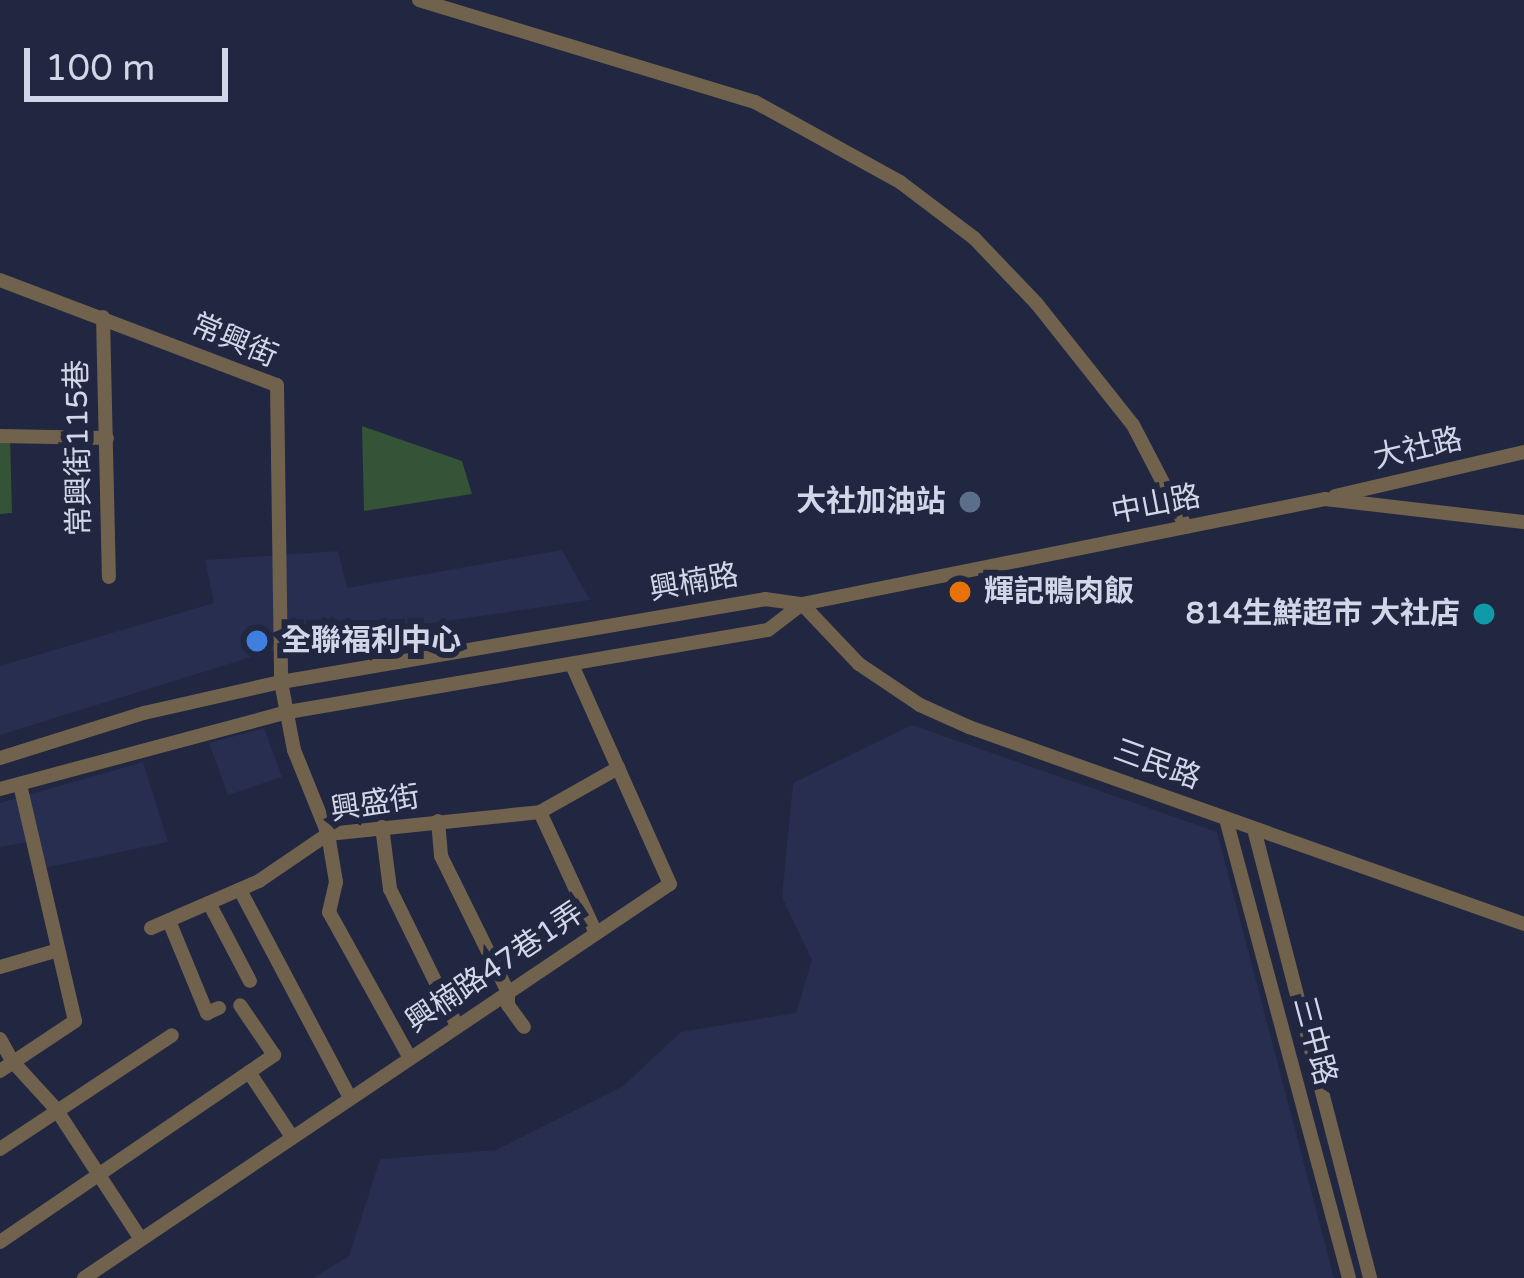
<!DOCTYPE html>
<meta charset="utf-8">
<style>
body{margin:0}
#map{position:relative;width:1524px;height:1278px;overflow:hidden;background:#212641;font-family:"Varela Round","Noto Sans TC",sans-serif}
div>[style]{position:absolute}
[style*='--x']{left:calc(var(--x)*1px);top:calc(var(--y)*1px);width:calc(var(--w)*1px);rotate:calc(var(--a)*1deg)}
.built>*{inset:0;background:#272e4f}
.green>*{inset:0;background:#345337}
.minor>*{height:14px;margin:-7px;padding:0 7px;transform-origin:7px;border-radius:7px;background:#71624d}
.dots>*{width:33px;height:33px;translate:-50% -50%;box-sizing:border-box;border:6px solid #212641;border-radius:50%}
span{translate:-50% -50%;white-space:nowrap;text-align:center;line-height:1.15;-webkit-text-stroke:12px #212641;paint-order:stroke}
.street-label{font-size:30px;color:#d1d6e8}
.poi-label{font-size:30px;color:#d1d6e8;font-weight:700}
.right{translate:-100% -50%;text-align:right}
.left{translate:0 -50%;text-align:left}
.scale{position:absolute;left:24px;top:48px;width:204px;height:54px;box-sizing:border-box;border:6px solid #d1d6e8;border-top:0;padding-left:15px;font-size:36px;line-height:42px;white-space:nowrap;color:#d1d6e8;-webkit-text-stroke:9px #212641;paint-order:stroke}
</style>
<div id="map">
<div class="built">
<i style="clip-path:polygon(562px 550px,590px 600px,296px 643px,0 735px,0 666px,214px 603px,205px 560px,338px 551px,347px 588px)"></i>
<i style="clip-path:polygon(912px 725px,1217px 832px,1334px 1278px,313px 1278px,349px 1256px,380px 1159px,496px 1150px,623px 1086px,681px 1032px,796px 1013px,812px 960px,782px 897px,793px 783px)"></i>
<i style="clip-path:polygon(264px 728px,282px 777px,228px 795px,209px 743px)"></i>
<i style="clip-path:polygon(143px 762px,168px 842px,35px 870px,27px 842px,0 847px,0 803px)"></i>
</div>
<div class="green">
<i style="clip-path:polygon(362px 426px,462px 461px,472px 494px,364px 511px)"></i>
<i style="clip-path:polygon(0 436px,10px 436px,12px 513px,0 514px)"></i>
</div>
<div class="minor">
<i style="--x:419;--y:0;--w:351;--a:16.9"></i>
<i style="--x:755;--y:102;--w:166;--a:28.9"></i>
<i style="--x:900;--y:182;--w:93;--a:37.1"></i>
<i style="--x:974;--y:238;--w:91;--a:46.3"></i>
<i style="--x:1037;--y:304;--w:154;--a:51.6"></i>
<i style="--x:1133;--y:425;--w:115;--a:62.5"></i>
<i style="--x:0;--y:280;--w:296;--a:20.8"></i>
<i style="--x:277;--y:385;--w:297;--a:89.2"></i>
<i style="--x:281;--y:682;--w:69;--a:79.2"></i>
<i style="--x:294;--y:750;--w:91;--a:68"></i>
<i style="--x:328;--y:834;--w:49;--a:80.5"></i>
<i style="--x:336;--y:882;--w:31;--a:103"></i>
<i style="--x:329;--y:912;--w:167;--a:61"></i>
<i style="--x:103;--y:317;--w:260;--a:88.7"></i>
<i style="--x:0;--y:436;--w:107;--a:1.1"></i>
<i style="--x:1335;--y:496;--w:194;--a:-13.1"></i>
<i style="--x:802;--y:604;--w:83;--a:46.5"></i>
<i style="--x:859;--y:664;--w:73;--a:33.9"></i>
<i style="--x:920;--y:705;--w:54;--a:24.2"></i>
<i style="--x:969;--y:727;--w:589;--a:19.54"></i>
<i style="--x:0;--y:758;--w:151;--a:-17.4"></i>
<i style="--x:144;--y:713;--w:140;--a:-12.8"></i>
<i style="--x:281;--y:682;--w:491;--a:-9.7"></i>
<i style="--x:765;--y:599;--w:37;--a:8"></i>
<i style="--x:802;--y:604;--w:533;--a:-11.35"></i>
<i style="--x:1325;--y:499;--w:200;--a:6.6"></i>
<i style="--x:0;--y:789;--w:298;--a:-15"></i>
<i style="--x:288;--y:712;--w:487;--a:-9.7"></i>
<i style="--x:768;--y:630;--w:43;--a:-37.4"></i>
<i style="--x:540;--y:812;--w:133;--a:65.2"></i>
<i style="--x:1226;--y:819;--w:475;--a:75"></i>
<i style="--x:438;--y:821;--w:35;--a:85"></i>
<i style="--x:441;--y:856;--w:152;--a:63.8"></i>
<i style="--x:508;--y:992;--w:13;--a:90"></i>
<i style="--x:508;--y:1005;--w:27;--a:54"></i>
<i style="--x:382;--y:827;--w:63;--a:82.6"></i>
<i style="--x:390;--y:889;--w:153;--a:63.9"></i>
<i style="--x:1254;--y:829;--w:464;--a:75.5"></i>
<i style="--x:240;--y:890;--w:235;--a:62.1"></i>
<i style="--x:209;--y:903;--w:88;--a:62.3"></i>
<i style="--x:169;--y:921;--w:100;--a:67.6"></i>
<i style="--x:207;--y:1013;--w:13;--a:-23"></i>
<i style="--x:151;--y:928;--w:118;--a:-23.5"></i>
<i style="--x:259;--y:881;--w:83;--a:-34.3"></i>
<i style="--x:328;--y:834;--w:213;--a:-5.9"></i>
<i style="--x:540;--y:812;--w:90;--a:-29.4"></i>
<i style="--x:0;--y:967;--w:60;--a:-16.3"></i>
<i style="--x:0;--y:1039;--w:26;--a:61"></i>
<i style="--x:13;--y:1062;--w:64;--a:47.5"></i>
<i style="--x:56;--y:1109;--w:154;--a:56.9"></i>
<i style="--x:0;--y:1071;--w:90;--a:-33.7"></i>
<i style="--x:75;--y:1021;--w:243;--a:-103.1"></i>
<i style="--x:249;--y:1072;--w:78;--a:56.5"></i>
<i style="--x:0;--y:1149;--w:206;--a:-33.5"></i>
<i style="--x:0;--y:1242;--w:332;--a:-34.3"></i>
<i style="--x:274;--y:1055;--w:60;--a:-124.2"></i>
<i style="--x:84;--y:1278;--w:706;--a:-33.92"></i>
<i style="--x:670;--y:884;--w:240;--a:-114.1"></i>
</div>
<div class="dots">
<i style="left:970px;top:502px;background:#5c6f8a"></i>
<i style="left:960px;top:592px;background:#e8710a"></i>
<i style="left:1484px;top:614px;background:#0f9aa8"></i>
<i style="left:257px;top:641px;background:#3f7fe0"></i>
</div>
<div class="street-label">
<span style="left:234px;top:341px;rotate:23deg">常興街</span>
<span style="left:79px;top:448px;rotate:-91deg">常興街115巷</span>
<span style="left:1418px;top:449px;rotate:-13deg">大社路</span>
<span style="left:1156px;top:505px;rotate:-11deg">中山路</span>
<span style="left:694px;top:583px;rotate:-10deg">興楠路</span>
<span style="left:1157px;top:765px;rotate:20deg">三民路</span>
<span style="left:375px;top:804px;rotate:-9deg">興盛街</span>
<span style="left:495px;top:968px;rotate:-34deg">興楠路47巷1弄</span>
<span style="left:1314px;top:1041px;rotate:75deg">三中路</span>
</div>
<div class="poi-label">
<span class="right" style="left:946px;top:502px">大社加油站</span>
<span class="left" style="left:984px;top:592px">輝記鴨肉飯</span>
<span class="right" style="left:1460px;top:614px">814生鮮超市 大社店</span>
<span class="left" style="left:281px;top:641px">全聯福利中心</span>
</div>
<div class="scale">100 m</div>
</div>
